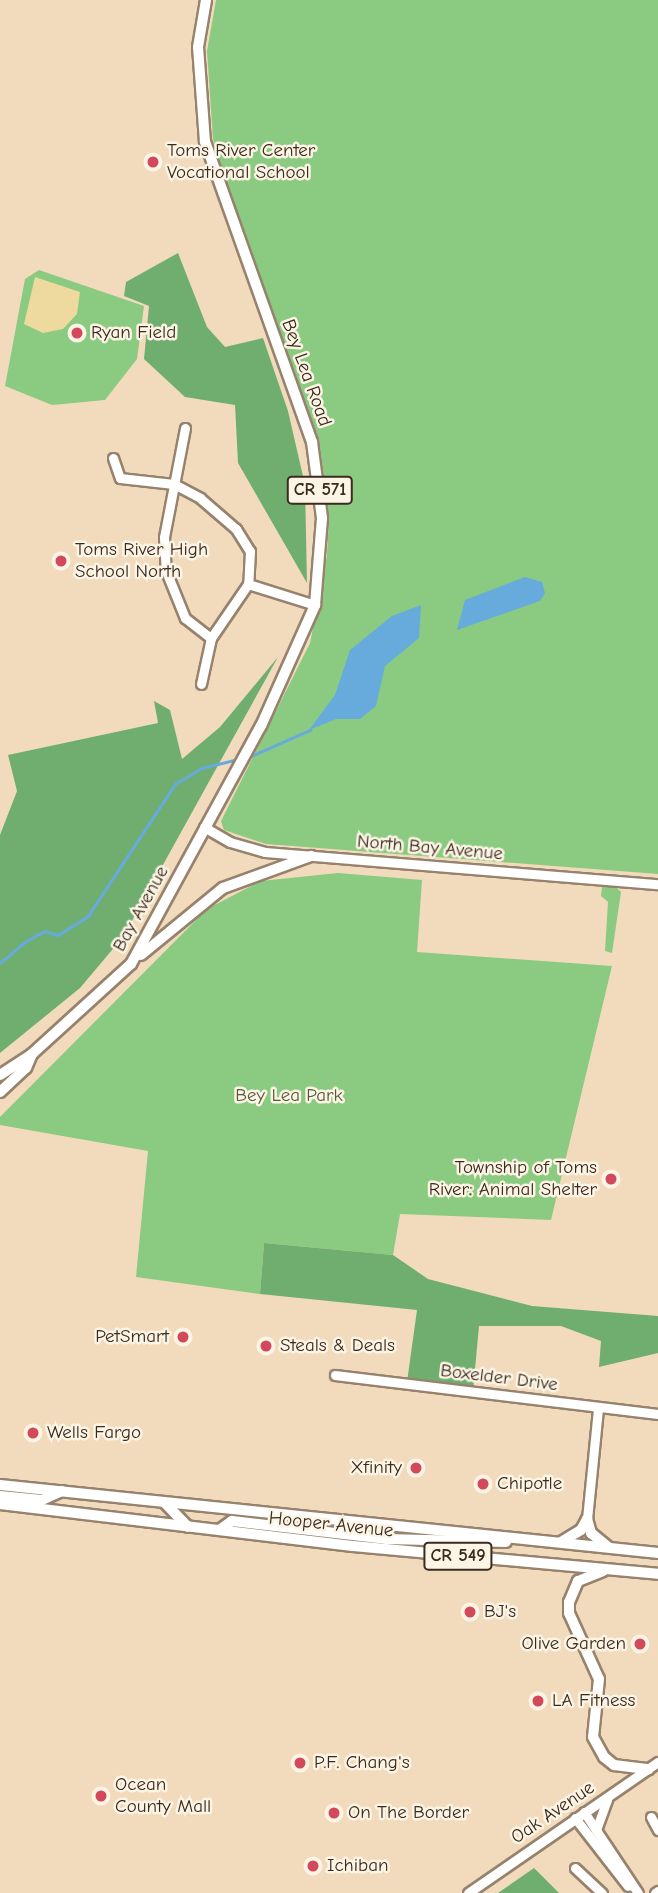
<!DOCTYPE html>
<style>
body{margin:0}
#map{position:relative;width:658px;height:1893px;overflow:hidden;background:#f2dbbc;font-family:"Comic Neue",sans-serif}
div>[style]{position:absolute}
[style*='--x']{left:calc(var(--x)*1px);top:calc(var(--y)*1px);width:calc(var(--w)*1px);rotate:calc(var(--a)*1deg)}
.green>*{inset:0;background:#8bca81}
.forest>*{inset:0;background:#70ae6f}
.sand>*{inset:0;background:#eeda9e}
.water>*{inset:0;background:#67abdc}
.stream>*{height:2.5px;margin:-1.25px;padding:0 1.25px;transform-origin:1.25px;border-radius:1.25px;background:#67abdc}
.roads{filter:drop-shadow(2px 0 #96826d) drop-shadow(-2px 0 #96826d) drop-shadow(0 2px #96826d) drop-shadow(0 -2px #96826d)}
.minor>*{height:9px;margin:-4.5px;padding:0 4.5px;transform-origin:4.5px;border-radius:4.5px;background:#fff}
.major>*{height:10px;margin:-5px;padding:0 5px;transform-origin:5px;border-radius:5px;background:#fff}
.dots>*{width:19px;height:19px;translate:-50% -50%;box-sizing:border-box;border:4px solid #fcf5e5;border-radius:50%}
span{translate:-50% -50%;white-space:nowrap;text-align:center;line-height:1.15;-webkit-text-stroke:5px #fcf5e5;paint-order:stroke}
.shield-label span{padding:2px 5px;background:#fcf5e5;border:2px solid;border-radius:5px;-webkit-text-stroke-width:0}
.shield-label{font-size:18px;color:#3b2a1e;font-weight:700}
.poi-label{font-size:19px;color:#3b2a1e}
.left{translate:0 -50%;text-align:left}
.right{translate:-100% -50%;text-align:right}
.street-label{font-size:19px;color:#3b2a1e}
.park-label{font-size:19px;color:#535a3c}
</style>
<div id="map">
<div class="green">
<i style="clip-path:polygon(216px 0,658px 0,658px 874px,266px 844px,224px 830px,221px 821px,310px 643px,327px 555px,329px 517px,319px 440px,224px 182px,213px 139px,207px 51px)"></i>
<i style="clip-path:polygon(39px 270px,144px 306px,137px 359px,105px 400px,52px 405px,5px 386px,25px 279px)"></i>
<i style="clip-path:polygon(338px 873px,422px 880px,417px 952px,612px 966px,551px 1220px,400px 1214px,393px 1255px,264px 1243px,260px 1294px,136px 1277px,148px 1151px,0 1125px,0 1117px,207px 909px,261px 881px)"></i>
<i style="clip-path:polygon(602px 887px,616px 887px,621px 892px,612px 953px,605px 951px,608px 902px,601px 896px)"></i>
</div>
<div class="forest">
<i style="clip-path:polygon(178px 253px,207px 327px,225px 347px,263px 338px,288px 411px,305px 485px,307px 583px,238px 463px,235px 405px,185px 397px,144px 359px,149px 306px,124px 296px,126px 282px)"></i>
<i style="clip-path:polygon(278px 657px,123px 937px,80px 988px,0 1053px,0 835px,17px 791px,8px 755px,158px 723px,154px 701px,170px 710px,182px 759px,220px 727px)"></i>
<i style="clip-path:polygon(264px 1243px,393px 1255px,428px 1279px,532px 1306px,658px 1316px,658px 1353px,599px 1367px,601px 1341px,561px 1326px,479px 1326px,473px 1391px,407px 1382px,417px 1310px,260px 1294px)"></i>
<i style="clip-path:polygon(534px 1868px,559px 1893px,498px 1893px)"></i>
</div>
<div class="sand">
<i style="clip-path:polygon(35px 277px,80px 292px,77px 314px,63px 329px,43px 333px,24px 324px)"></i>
</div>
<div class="water">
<i style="clip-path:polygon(525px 577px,542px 582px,545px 593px,540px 601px,457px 630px,465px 600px)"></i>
<i style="clip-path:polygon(421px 605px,419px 638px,385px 666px,376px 706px,360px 719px,336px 719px,309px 730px,335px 695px,350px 650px,392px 616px)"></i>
</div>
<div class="stream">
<i style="--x:249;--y:757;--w:67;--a:-23.9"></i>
<i style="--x:0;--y:963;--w:34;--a:-40"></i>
<i style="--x:26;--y:941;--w:21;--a:-28"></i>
<i style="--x:45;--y:931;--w:14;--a:17"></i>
<i style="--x:58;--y:935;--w:36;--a:-32"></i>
<i style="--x:88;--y:916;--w:158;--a:-56.6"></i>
<i style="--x:175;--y:784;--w:31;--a:-31"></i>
<i style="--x:202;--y:768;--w:38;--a:-14"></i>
</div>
<div class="roads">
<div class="minor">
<i style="--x:185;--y:428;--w:111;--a:100.9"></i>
<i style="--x:164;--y:537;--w:34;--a:87"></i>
<i style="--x:166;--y:571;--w:51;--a:68"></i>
<i style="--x:185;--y:618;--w:33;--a:38"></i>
<i style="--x:113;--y:458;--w:21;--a:71"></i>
<i style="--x:120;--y:478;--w:54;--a:6.3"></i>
<i style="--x:174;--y:484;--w:30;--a:28"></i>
<i style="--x:200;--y:498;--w:48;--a:40.7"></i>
<i style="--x:236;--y:529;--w:26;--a:58"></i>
<i style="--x:250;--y:551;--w:33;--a:93"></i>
<i style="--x:248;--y:584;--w:65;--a:124.4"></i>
<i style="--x:211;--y:638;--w:47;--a:102.3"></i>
<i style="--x:248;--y:584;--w:70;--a:17.4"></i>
<i style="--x:204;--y:827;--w:30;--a:30"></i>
<i style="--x:230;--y:842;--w:36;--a:16"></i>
<i style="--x:265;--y:852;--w:394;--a:4.7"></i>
<i style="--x:335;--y:1375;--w:325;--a:6.9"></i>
<i style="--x:587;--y:1519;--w:112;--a:-84.3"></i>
<i style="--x:584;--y:1812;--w:97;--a:56.3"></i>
<i style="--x:651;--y:1817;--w:15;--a:62"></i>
<i style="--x:575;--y:1818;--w:86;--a:52.1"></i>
<i style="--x:596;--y:1830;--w:33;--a:-70"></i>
<i style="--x:575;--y:1868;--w:37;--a:43"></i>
<i style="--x:468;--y:1893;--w:231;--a:-34.6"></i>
<i style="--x:655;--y:1893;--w:4;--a:-34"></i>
</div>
<div class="major">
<i style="--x:141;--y:955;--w:106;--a:-39.3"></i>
<i style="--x:223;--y:888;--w:94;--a:-20"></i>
<i style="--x:0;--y:1075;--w:38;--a:-33"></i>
<i style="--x:32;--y:1054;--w:134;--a:-42.3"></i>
<i style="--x:131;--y:964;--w:271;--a:-61.4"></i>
<i style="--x:261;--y:726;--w:133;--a:-65.9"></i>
<i style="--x:315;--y:605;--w:87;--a:-85.4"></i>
<i style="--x:322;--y:518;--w:77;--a:-97.5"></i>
<i style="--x:312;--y:442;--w:319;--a:-109.6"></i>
<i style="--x:205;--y:142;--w:95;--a:-94.2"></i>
<i style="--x:198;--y:47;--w:48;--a:-80.3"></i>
<i style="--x:0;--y:1092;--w:35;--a:-43"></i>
<i style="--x:26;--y:1068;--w:15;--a:-67"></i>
<i style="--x:0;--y:1485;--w:662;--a:5.9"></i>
<i style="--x:0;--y:1496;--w:42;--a:5.4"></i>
<i style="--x:42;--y:1500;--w:22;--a:-24"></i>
<i style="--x:165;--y:1503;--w:33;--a:46"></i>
<i style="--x:0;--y:1504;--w:355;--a:6.8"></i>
<i style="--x:353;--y:1546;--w:306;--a:5.2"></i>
<i style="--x:587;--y:1519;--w:15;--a:74"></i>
<i style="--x:591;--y:1533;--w:22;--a:39"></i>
<i style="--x:219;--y:1530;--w:16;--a:-35"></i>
<i style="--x:232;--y:1521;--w:156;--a:6.6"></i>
<i style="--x:387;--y:1539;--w:119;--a:1.4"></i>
<i style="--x:561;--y:1542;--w:23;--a:-31"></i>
<i style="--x:581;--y:1530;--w:13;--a:-61"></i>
<i style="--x:603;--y:1571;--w:27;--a:158"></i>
<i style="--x:578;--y:1581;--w:23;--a:113"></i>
<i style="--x:569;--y:1602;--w:11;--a:90"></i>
<i style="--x:569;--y:1613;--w:72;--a:65.6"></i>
<i style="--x:599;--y:1679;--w:58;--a:95.9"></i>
<i style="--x:593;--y:1737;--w:23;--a:61"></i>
<i style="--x:604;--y:1757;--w:13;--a:39"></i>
<i style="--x:614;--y:1765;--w:35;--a:7"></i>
</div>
</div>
<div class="dots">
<i style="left:153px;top:162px;background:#d1495b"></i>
<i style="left:77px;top:333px;background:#d1495b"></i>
<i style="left:61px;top:561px;background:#d1495b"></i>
<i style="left:611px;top:1179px;background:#d1495b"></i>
<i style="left:183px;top:1337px;background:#d1495b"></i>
<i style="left:266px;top:1346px;background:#d1495b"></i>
<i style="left:33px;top:1433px;background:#d1495b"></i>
<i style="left:416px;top:1468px;background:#d1495b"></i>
<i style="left:483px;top:1484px;background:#d1495b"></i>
<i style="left:470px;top:1612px;background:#d1495b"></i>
<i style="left:640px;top:1644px;background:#d1495b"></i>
<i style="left:538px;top:1701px;background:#d1495b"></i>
<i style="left:300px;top:1763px;background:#d1495b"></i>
<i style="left:101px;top:1796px;background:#d1495b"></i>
<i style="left:334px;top:1813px;background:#d1495b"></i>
<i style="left:313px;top:1866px;background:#d1495b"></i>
</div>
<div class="shield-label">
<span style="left:320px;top:490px">CR 571</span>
<span style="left:458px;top:1556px">CR 549</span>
</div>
<div class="poi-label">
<span class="left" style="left:167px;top:162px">Toms River Center<br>Vocational School</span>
<span class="left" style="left:91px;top:333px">Ryan Field</span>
<span class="left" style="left:75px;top:561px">Toms River High<br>School North</span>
<span class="right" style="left:597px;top:1179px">Township of Toms<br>River: Animal Shelter</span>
<span class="right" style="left:169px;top:1337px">PetSmart</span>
<span class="left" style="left:280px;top:1346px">Steals &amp; Deals</span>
<span class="left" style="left:47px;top:1433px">Wells Fargo</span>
<span class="right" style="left:402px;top:1468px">Xfinity</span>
<span class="left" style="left:497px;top:1484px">Chipotle</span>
<span class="left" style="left:484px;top:1612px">BJ's</span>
<span class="right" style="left:626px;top:1644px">Olive Garden</span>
<span class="left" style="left:552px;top:1701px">LA Fitness</span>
<span class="left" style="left:314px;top:1763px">P.F. Chang's</span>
<span class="left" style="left:115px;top:1796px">Ocean<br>County Mall</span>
<span class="left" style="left:348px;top:1813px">On The Border</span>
<span class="left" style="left:327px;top:1866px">Ichiban</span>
</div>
<div class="street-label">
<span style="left:306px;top:373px;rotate:70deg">Bey Lea Road</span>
<span style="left:430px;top:848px;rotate:5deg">North Bay Avenue</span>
<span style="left:141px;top:909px;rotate:-61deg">Bay Avenue</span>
<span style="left:499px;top:1378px;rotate:7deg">Boxelder Drive</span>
<span style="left:331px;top:1525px;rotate:6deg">Hooper Avenue</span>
<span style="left:553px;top:1813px;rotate:-34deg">Oak Avenue</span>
</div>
<div class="park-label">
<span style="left:289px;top:1096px">Bey Lea Park</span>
</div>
</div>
